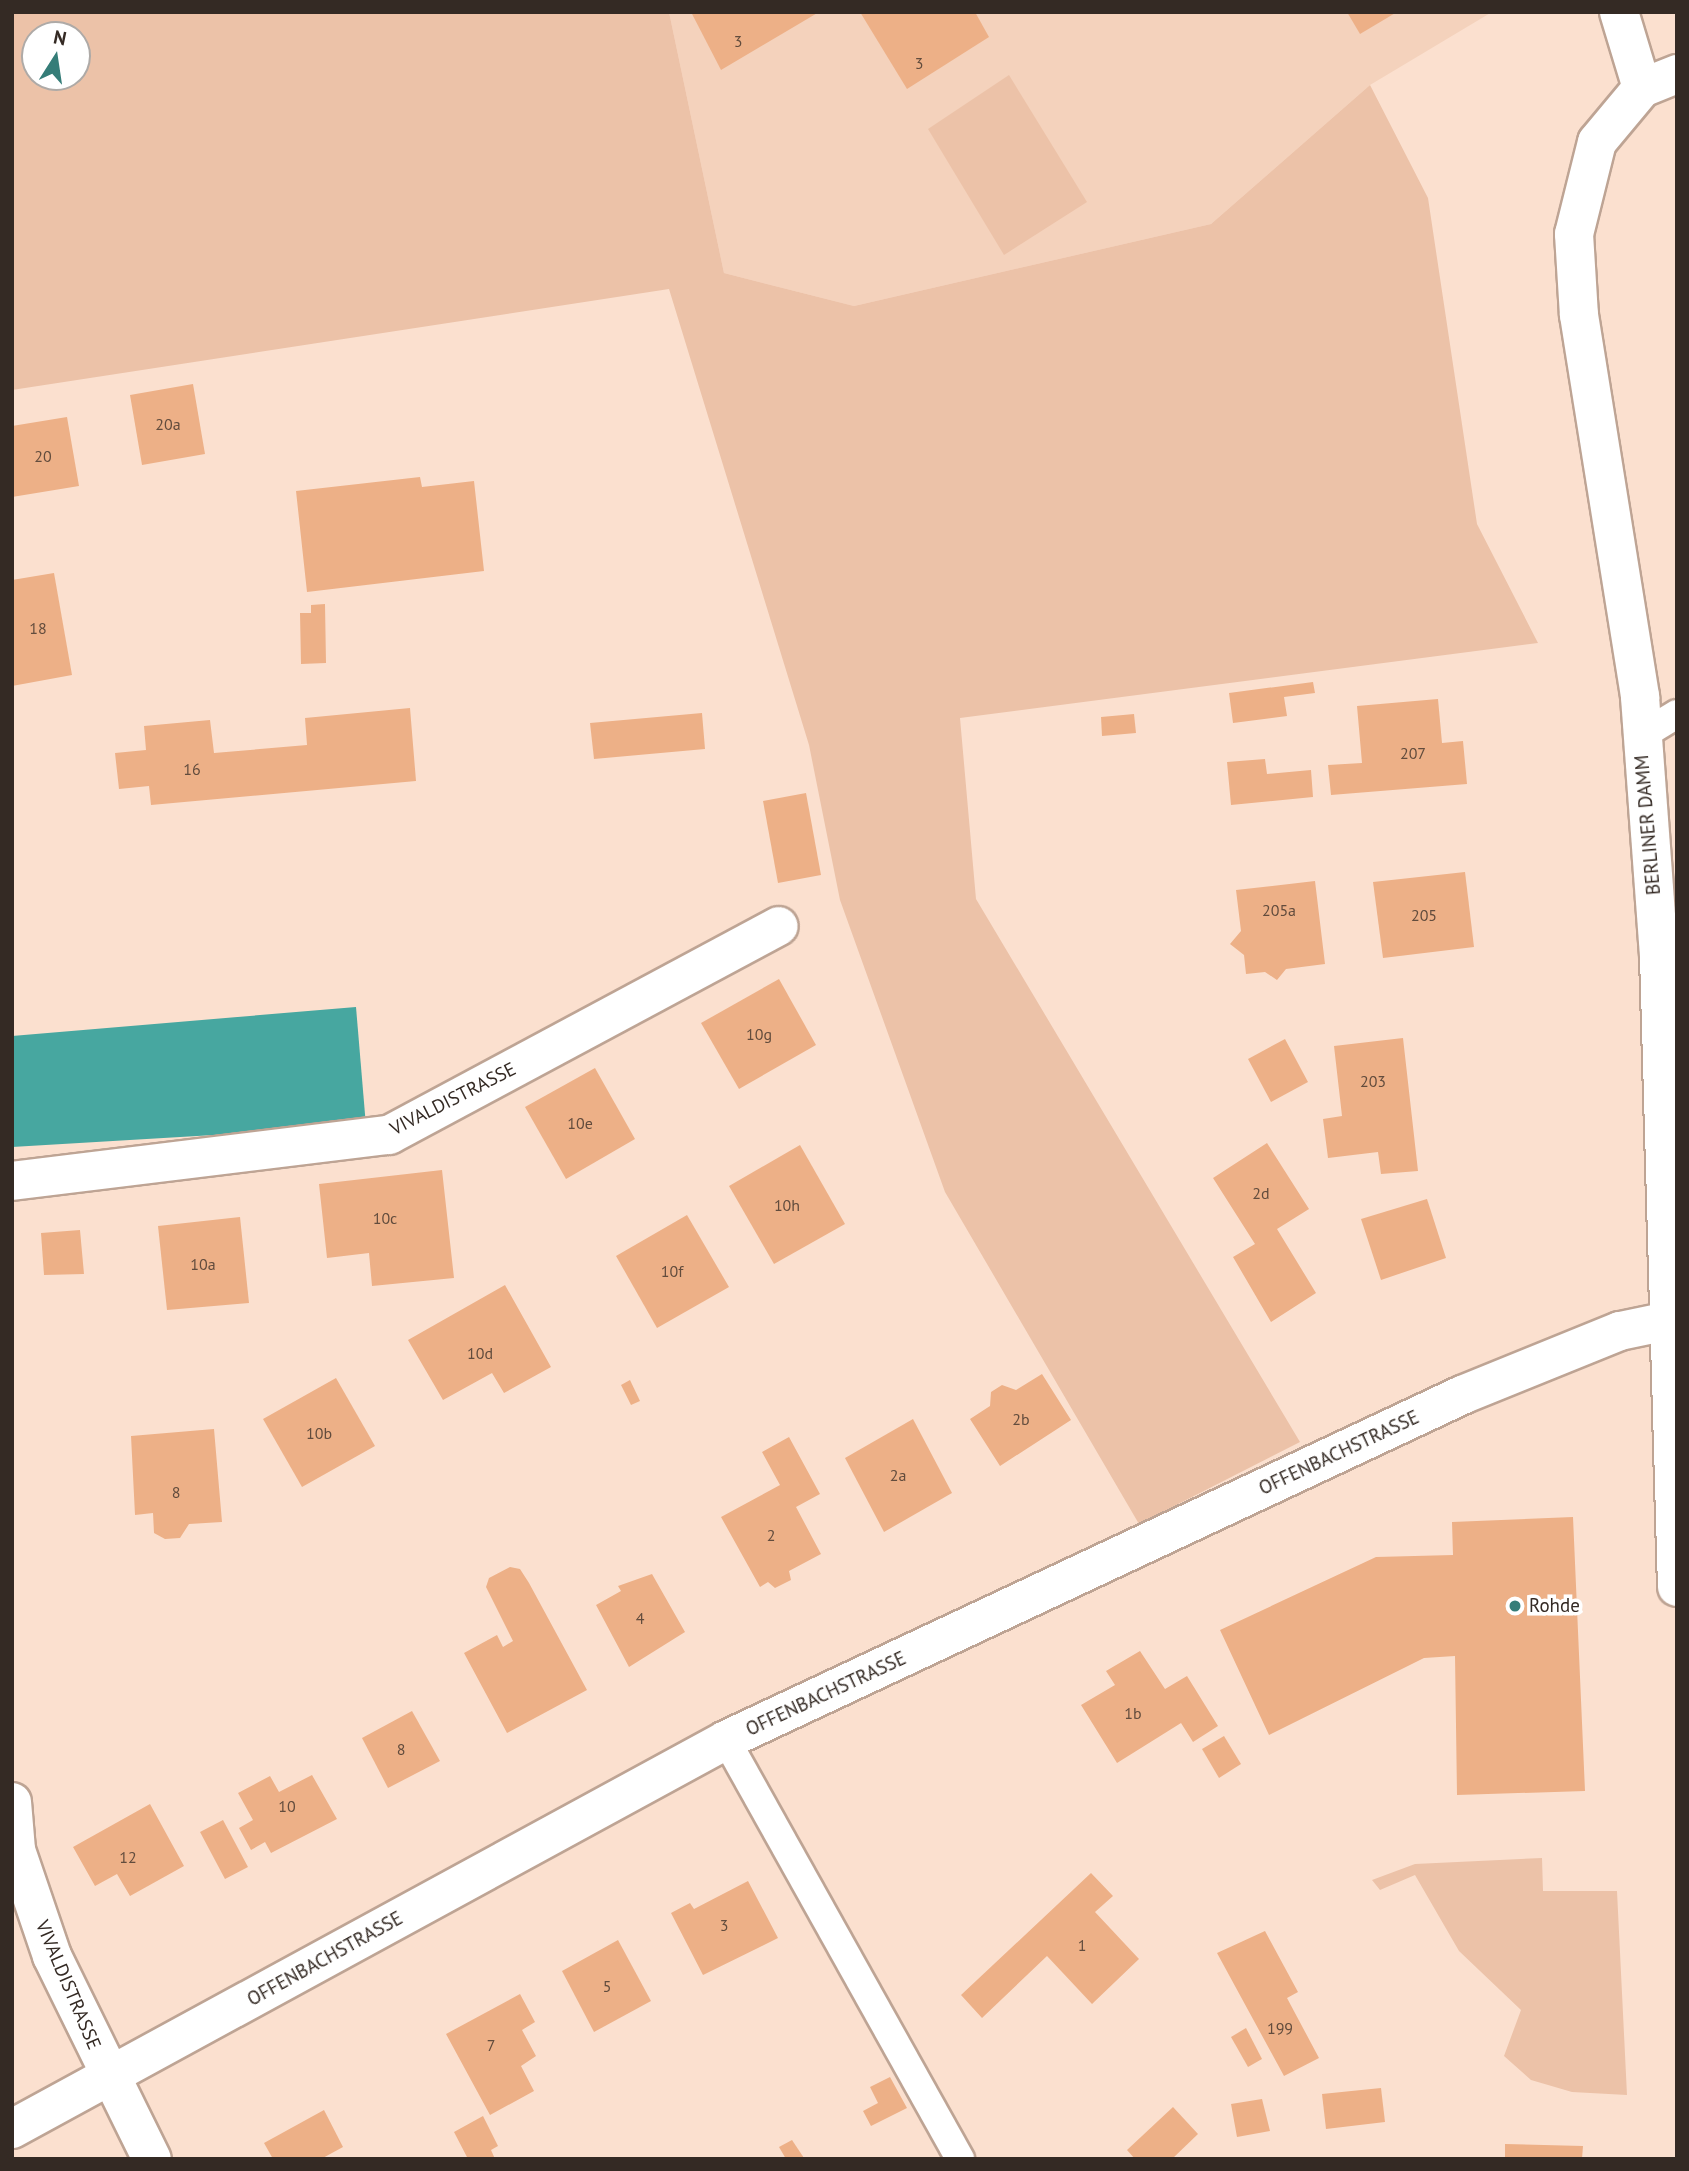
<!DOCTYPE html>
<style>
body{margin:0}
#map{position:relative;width:1689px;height:2171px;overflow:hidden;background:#fbe0cf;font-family:"PT Sans",sans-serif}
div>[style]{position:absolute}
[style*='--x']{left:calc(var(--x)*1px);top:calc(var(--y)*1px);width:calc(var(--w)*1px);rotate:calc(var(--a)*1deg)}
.built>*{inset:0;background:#f4d2bc}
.green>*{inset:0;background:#ecc2a8}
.water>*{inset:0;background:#47a7a0}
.building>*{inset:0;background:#edb087}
.roads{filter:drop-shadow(2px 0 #bea494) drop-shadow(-2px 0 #bea494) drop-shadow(0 2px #bea494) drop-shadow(0 -2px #bea494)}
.service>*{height:28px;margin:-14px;padding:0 14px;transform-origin:14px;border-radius:14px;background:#fff}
.minor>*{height:38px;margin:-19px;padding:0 19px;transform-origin:19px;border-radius:19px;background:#fff}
.secondary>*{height:38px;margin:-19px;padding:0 19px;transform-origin:19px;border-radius:19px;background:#fff}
.dots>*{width:19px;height:19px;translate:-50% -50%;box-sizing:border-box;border:4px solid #fff;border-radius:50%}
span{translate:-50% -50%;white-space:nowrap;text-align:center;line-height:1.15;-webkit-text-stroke:7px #fff;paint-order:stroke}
.number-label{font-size:16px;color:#624c3d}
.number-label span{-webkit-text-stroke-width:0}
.street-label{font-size:19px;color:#342a24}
.poi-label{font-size:19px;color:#342a24}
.left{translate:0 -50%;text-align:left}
.frame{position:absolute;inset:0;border:14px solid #342a24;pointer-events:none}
.north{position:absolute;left:21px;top:21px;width:70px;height:70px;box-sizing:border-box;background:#fff;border:2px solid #aeaaa7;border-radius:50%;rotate:12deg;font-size:19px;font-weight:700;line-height:28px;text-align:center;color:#342a24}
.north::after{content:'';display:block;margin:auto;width:24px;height:32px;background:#357d78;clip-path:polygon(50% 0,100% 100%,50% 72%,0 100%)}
</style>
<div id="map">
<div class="built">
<i style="clip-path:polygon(669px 12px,1492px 12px,1370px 85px,1211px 224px,854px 306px,724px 273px)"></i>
</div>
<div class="green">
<i style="clip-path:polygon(evenodd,12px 12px,669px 12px,724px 273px,854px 306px,1211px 224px,1370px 85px,1428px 198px,1477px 524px,1538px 643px,960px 718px,976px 899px,1300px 1442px,1139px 1524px,945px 1192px,840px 900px,809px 745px,669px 289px,12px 390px,12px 12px,35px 35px,77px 35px,77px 77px,35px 77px,35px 35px)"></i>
<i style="clip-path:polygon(1009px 75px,1087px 202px,1004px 255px,928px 129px)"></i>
<i style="clip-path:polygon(1542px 1858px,1543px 1891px,1617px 1891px,1627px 2095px,1572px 2092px,1531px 2080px,1504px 2056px,1521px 2010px,1459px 1951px,1415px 1875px,1380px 1890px,1372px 1880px,1415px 1864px)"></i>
</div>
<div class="water">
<i style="clip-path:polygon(356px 1007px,366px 1126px,12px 1147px,12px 1036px)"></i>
</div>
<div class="building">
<i style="clip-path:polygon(691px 12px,819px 12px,721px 70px)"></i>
<i style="clip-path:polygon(860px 12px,975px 12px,989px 37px,907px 89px)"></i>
<i style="clip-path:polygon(1347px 12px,1397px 12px,1360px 34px)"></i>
<i style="clip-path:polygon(193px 384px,205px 454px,142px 465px,130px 395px)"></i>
<i style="clip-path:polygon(67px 417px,79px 486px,12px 497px,12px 426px)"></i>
<i style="clip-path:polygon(420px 477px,422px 487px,474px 481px,484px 571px,307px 592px,296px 491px)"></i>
<i style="clip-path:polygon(54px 573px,72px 675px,12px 686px,12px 580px)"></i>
<i style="clip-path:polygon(325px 604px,326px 663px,301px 664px,300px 613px,311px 613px,311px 605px)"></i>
<i style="clip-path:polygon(1313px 682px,1315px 693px,1284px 697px,1287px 716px,1233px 723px,1229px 693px)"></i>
<i style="clip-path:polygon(1438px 699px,1442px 743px,1463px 741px,1467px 784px,1331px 795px,1328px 765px,1362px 763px,1357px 706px)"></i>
<i style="clip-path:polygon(410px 708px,416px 781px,151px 805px,149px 786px,119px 789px,115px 753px,146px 750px,144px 726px,210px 720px,214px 753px,307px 745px,305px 718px)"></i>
<i style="clip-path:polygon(702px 713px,705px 749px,594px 759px,590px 723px)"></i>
<i style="clip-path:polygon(1134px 714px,1136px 733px,1102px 736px,1101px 717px)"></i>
<i style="clip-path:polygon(1265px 759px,1267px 774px,1311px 770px,1313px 797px,1231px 805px,1227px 762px)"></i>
<i style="clip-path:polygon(806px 793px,821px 875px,778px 883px,763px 801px)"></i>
<i style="clip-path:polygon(1465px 872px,1474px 947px,1383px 958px,1373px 882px)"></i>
<i style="clip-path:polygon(1315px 881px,1325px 964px,1286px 969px,1277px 980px,1265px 972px,1246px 974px,1244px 955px,1230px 944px,1241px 931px,1236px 890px)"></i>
<i style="clip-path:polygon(779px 979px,816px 1045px,739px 1089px,701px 1023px)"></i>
<i style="clip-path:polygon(1403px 1038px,1418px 1171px,1381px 1174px,1378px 1152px,1328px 1158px,1323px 1119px,1342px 1116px,1334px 1046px)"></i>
<i style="clip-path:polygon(1285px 1039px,1308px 1082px,1271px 1102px,1248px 1059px)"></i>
<i style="clip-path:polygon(595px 1068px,635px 1139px,566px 1179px,525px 1107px)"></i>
<i style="clip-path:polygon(1267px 1143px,1309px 1209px,1277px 1229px,1316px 1293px,1271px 1322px,1233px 1257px,1255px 1244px,1213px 1178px)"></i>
<i style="clip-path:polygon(800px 1145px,845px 1224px,774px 1264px,729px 1186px)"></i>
<i style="clip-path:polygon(442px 1170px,454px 1278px,372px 1286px,369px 1253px,327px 1258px,319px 1184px)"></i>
<i style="clip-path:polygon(1427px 1199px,1446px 1258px,1381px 1280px,1361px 1219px)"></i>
<i style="clip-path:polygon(687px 1215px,729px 1287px,657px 1328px,616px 1256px)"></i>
<i style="clip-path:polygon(240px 1217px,249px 1303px,167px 1310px,158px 1226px)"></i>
<i style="clip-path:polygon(80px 1230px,84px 1274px,44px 1275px,41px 1233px)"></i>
<i style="clip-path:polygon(505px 1285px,551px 1367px,504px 1393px,492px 1373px,443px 1400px,408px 1340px)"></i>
<i style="clip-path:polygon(1042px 1374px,1071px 1420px,1000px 1466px,970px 1419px,990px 1406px,991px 1392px,1002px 1385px,1016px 1390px)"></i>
<i style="clip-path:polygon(336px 1378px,375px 1446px,302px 1487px,263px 1419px)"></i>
<i style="clip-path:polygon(630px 1380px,640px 1401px,631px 1405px,621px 1385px)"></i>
<i style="clip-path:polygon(913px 1419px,952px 1493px,884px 1532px,845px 1458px)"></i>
<i style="clip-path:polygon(214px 1429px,222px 1522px,189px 1524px,180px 1538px,165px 1539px,154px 1533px,153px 1513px,135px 1515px,131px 1436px)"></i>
<i style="clip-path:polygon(789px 1437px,820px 1494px,796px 1507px,821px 1554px,789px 1571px,791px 1580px,775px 1588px,768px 1582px,760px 1587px,721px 1517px,780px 1485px,762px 1452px)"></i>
<i style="clip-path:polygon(1573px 1517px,1585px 1791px,1457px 1795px,1455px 1656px,1424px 1658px,1269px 1735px,1220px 1630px,1376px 1557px,1453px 1555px,1452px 1522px)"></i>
<i style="clip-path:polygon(510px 1567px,520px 1569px,529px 1583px,587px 1690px,507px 1733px,464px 1653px,497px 1635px,503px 1647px,513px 1641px,486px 1587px,489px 1578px)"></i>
<i style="clip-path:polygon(652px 1574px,685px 1632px,629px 1667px,596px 1605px,621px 1591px,618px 1586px)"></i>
<i style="clip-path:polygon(1140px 1651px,1165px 1689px,1187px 1676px,1218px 1726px,1193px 1742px,1181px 1723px,1117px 1763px,1081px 1705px,1115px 1685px,1106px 1671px)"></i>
<i style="clip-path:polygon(412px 1711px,440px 1761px,388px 1788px,362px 1738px)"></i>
<i style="clip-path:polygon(1224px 1736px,1241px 1764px,1219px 1778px,1202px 1749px)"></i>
<i style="clip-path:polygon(312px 1775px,337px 1819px,271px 1853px,265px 1842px,251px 1850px,239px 1828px,253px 1820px,238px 1793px,270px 1776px,279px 1792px)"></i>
<i style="clip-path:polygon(150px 1804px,184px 1866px,130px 1896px,117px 1874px,95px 1886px,73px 1847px)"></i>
<i style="clip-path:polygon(223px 1820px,248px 1867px,225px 1879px,200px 1832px)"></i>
<i style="clip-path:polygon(1091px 1873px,1113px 1896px,1095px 1912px,1139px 1959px,1092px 2004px,1047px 1956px,982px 2018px,961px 1995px)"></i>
<i style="clip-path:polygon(748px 1881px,778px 1938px,703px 1975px,671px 1913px,690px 1903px,694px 1909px)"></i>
<i style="clip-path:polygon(1265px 1931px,1298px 1992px,1287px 1998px,1319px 2058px,1284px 2076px,1217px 1953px)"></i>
<i style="clip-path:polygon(618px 1940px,651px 2001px,594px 2032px,562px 1971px)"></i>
<i style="clip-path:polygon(520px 1994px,535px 2022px,522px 2030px,536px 2056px,521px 2066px,534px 2091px,490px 2115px,446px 2034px)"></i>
<i style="clip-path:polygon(1246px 2028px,1262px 2059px,1248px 2067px,1231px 2037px)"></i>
<i style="clip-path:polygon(890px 2077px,907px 2108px,871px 2126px,863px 2111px,878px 2103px,870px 2087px)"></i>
<i style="clip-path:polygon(1381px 2088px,1385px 2122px,1326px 2129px,1322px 2094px)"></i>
<i style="clip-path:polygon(1262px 2099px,1270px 2131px,1237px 2137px,1231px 2104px)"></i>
<i style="clip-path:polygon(1173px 2107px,1198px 2134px,1172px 2159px,1135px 2159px,1127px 2150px)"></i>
<i style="clip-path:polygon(324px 2110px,343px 2147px,321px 2159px,273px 2159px,264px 2143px)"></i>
<i style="clip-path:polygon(483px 2116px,498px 2146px,491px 2150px,495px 2159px,468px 2159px,454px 2132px)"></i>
<i style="clip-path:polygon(792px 2140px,804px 2158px,802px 2159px,786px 2159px,779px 2147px)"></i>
<i style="clip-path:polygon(1505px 2144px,1583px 2146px,1582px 2159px,1505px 2159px)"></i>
</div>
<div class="roads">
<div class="service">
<i style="--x:1641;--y:736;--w:42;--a:-31.4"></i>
<i style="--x:726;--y:1740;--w:480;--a:60.8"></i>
</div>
<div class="minor">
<i style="--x:1619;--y:12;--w:79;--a:73.2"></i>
<i style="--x:12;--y:1181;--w:380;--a:-7"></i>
<i style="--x:389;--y:1135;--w:442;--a:-28.2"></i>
<i style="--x:12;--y:1802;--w:48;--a:85.2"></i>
<i style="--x:16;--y:1850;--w:112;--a:71.2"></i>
<i style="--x:52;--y:1956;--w:226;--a:63.8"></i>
<i style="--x:12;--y:2129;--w:813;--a:-28.58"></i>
<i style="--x:726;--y:1740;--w:813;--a:-25.11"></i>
<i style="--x:1462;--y:1395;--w:170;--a:-22.1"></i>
<i style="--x:1620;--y:1331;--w:49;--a:-11.8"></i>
</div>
<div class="secondary">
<i style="--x:1677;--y:74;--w:38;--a:158"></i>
<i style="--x:1642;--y:88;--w:70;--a:129.8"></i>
<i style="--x:1597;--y:142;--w:95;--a:104"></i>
<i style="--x:1574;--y:234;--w:81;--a:86.5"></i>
<i style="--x:1579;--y:315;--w:387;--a:80.9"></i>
<i style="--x:1640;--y:697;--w:259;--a:85.8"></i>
<i style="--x:1659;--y:955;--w:632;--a:88.37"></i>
</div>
</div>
<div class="dots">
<i style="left:1515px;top:1606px;background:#357d78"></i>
</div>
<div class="number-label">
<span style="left:738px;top:41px">3</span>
<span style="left:919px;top:63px">3</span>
<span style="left:168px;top:424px">20a</span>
<span style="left:43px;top:456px">20</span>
<span style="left:38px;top:628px">18</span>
<span style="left:1413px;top:753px">207</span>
<span style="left:192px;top:769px">16</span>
<span style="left:1279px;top:910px">205a</span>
<span style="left:1424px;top:915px">205</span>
<span style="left:759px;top:1034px">10g</span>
<span style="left:1373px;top:1081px">203</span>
<span style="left:580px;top:1123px">10e</span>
<span style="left:1261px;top:1193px">2d</span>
<span style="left:787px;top:1205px">10h</span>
<span style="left:385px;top:1218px">10c</span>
<span style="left:203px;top:1264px">10a</span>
<span style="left:672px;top:1271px">10f</span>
<span style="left:480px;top:1353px">10d</span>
<span style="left:1021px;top:1419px">2b</span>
<span style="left:319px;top:1433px">10b</span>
<span style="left:898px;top:1475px">2a</span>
<span style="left:176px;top:1492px">8</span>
<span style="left:771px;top:1535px">2</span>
<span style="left:640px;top:1618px">4</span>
<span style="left:1133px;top:1713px">1b</span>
<span style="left:401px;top:1749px">8</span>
<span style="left:287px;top:1806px">10</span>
<span style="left:128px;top:1857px">12</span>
<span style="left:724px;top:1925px">3</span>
<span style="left:1082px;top:1945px">1</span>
<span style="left:607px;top:1986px">5</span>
<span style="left:1280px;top:2028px">199</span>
<span style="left:491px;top:2045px">7</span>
</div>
<div class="street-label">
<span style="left:1648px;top:825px;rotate:-95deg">BERLINER DAMM</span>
<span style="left:453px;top:1099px;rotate:-27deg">VIVALDISTRASSE</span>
<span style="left:1339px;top:1453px;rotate:-25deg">OFFENBACHSTRASSE</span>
<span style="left:826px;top:1694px;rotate:-25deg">OFFENBACHSTRASSE</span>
<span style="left:325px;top:1959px;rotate:-29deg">OFFENBACHSTRASSE</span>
<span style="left:68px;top:1985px;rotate:67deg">VIVALDISTRASSE</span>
</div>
<div class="poi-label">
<span class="left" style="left:1529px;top:1606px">Rohde</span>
</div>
<div class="frame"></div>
<div class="north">N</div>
</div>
